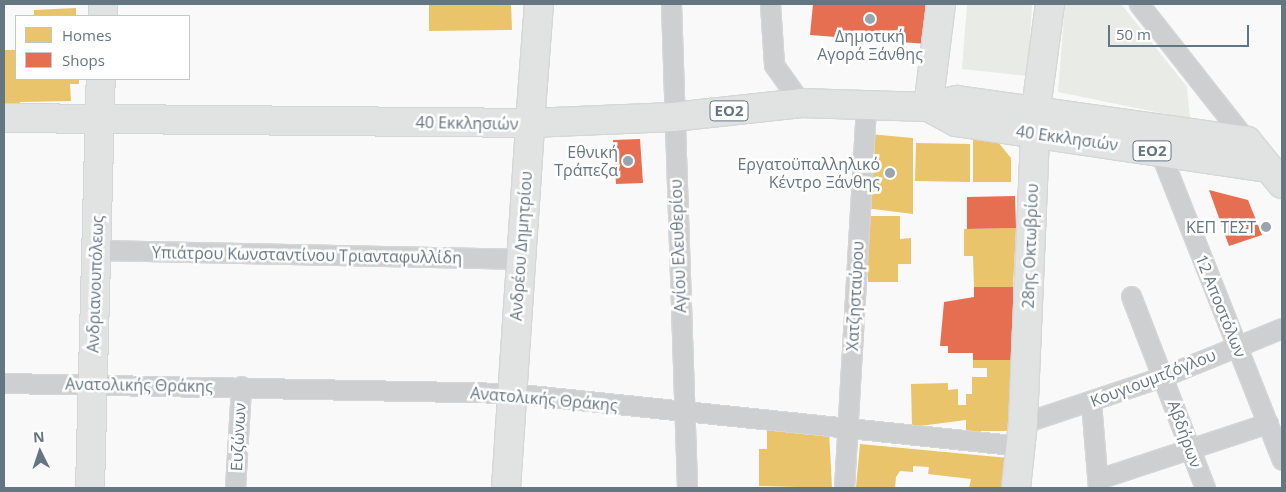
<!DOCTYPE html>
<meta charset="utf-8">
<style>
body{margin:0}
#map{position:relative;width:1286px;height:492px;overflow:hidden;background:#f9f9f9;font-family:"Open Sans",sans-serif}
div>[style]{position:absolute}
[style*='--x']{left:calc(var(--x)*1px);top:calc(var(--y)*1px);width:calc(var(--w)*1px);rotate:calc(var(--a)*1deg)}
.green>*{inset:0;background:#e8ebe6}
.homes>*{inset:0;background:#e9c46a}
.shops>*{inset:0;background:#e76f51}
.roads{filter:drop-shadow(1px 0 #d5d6d7) drop-shadow(-1px 0 #d5d6d7) drop-shadow(0 1px #d5d6d7) drop-shadow(0 -1px #d5d6d7)}
.street>*{height:19px;margin:-9.5px;padding:0 9.5px;transform-origin:9.5px;border-radius:9.5px;background:#cecfd0}
.secondary>*{height:28px;margin:-14px;padding:0 14px;transform-origin:14px;border-radius:14px;background:#e1e2e2}
.primary>*{height:28px;margin:-14px;padding:0 14px;transform-origin:14px;border-radius:14px;background:#e1e2e2}
.dots>*{width:14px;height:14px;translate:-50% -50%;box-sizing:border-box;border:2px solid #fff;border-radius:50%}
span{translate:-50% -50%;white-space:nowrap;text-align:center;line-height:1.15;-webkit-text-stroke:5px #fff;paint-order:stroke}
.shield-label span{padding:1px 4px;background:#fff;border:1px solid;border-radius:4px;-webkit-text-stroke-width:0}
.shield-label{font-size:15px;color:#657683;font-weight:700}
.poi-label{font-size:16px;color:#657683}
.right{translate:-100% -50%;text-align:right}
.street-label{font-size:16px;color:#657683}
.frame{position:absolute;inset:0;border:5px solid #657683;pointer-events:none}
.legend{position:absolute;left:15px;top:15px;width:175px;height:65px;box-sizing:border-box;background:#fff;border:1px solid #c1c8cd;margin:0;padding:6px 9px;list-style:none;font-size:15px;color:#657683}
.legend li{display:flex;align-items:center;gap:10px;height:25px}
.legend b{width:25px;border:1px solid #c1c8cd}
.north{position:absolute;left:15px;top:427px;width:50px;height:50px;-webkit-text-stroke:4px #fff;paint-order:stroke;rotate:356deg;font-size:14px;font-weight:700;line-height:20px;text-align:center;color:#657683}
.north::after{content:'';display:block;margin:auto;width:18px;height:22px;background:#657683;clip-path:polygon(50% 0,100% 100%,50% 72%,0 100%)}
.scale{position:absolute;left:1108px;top:25px;width:141px;height:22px;box-sizing:border-box;border:2px solid #657683;border-top:0;padding-left:6px;font-size:15px;line-height:18px;white-space:nowrap;color:#657683;-webkit-text-stroke:4px #fff;paint-order:stroke}
</style>
<div id="map">
<div class="green">
<i style="clip-path:polygon(967px 4px,1032px 4px,1028px 76px,962px 69px)"></i>
<i style="clip-path:polygon(1065px 4px,1121px 4px,1187px 87px,1190px 119px,1058px 92px)"></i>
</div>
<div class="homes">
<i style="clip-path:polygon(429px 4px,511px 4px,512px 30px,429px 31px)"></i>
<i style="clip-path:polygon(76px 8px,76px 16px,34px 16px,34px 10px)"></i>
<i style="clip-path:polygon(4px 50px,16px 50px,16px 79px,79px 79px,79px 84px,70px 84px,71px 101px,20px 102px,20px 114px,4px 115px)"></i>
<i style="clip-path:polygon(869px 134px,913px 138px,913px 214px,865px 208px)"></i>
<i style="clip-path:polygon(993px 136px,1011px 158px,1011px 182px,973px 182px,973px 137px)"></i>
<i style="clip-path:polygon(916px 143px,970px 144px,970px 182px,915px 181px)"></i>
<i style="clip-path:polygon(868px 216px,900px 216px,900px 239px,911px 238px,911px 264px,898px 264px,898px 282px,868px 282px)"></i>
<i style="clip-path:polygon(1016px 228px,1013px 287px,974px 287px,973px 256px,964px 256px,964px 229px)"></i>
<i style="clip-path:polygon(973px 360px,1015px 360px,1016px 431px,966px 431px,966px 420px,912px 427px,911px 384px,948px 383px,948px 390px,958px 389px,958px 405px,966px 405px,966px 394px,972px 394px,972px 377px,987px 377px,987px 368px,973px 368px)"></i>
<i style="clip-path:polygon(767px 430px,829px 430px,832px 488px,759px 486px,759px 449px,767px 449px)"></i>
<i style="clip-path:polygon(860px 444px,1008px 458px,1004px 488px,969px 488px,971px 479px,928px 474px,929px 467px,913px 466px,913px 472px,900px 471px,896px 477px,895px 488px,856px 487px)"></i>
</div>
<div class="shops">
<i style="clip-path:polygon(813px 4px,930px 4px,927px 44px,810px 35px)"></i>
<i style="clip-path:polygon(640px 139px,643px 183px,616px 184px,613px 140px)"></i>
<i style="clip-path:polygon(1209px 190px,1248px 200px,1262px 235px,1229px 246px)"></i>
<i style="clip-path:polygon(1015px 196px,1016px 228px,967px 229px,967px 197px)"></i>
<i style="clip-path:polygon(974px 287px,1013px 287px,1015px 360px,973px 360px,973px 353px,948px 353px,948px 346px,940px 346px,944px 302px,974px 297px)"></i>
</div>
<div class="roads">
<div class="street">
<i style="--x:671;--y:4;--w:484;--a:88.1"></i>
<i style="--x:770;--y:4;--w:61;--a:86.2"></i>
<i style="--x:774;--y:65;--w:47;--a:54.6"></i>
<i style="--x:1139;--y:4;--w:174;--a:51.8"></i>
<i style="--x:1160;--y:152;--w:331;--a:68.4"></i>
<i style="--x:96;--y:250;--w:422;--a:1.2"></i>
<i style="--x:1131;--y:296;--w:206;--a:68.9"></i>
<i style="--x:4;--y:383;--w:507;--a:1.13"></i>
<i style="--x:511;--y:393;--w:514;--a:5.92"></i>
<i style="--x:1091;--y:402;--w:86;--a:85.3"></i>
<i style="--x:1023;--y:423;--w:149;--a:-18.4"></i>
<i style="--x:1164;--y:376;--w:127;--a:-22.1"></i>
<i style="--x:1098;--y:479;--w:179;--a:-18.2"></i>
<i style="--x:235;--y:488;--w:102;--a:-86.6"></i>
<i style="--x:844;--y:488;--w:386;--a:-86.7"></i>
</div>
<div class="secondary">
<i style="--x:103;--y:16;--w:12;--a:-90"></i>
<i style="--x:928;--y:107;--w:104;--a:-82.8"></i>
<i style="--x:1036;--y:109;--w:106;--a:-82.4"></i>
<i style="--x:4;--y:118;--w:526;--a:0.54"></i>
<i style="--x:530;--y:123;--w:119;--a:-85.7"></i>
<i style="--x:90;--y:488;--w:409;--a:-88.5"></i>
</div>
<div class="primary">
<i style="--x:928;--y:107;--w:32;--a:28"></i>
<i style="--x:956;--y:122;--w:316;--a:8.4"></i>
<i style="--x:506;--y:488;--w:366;--a:-86.2"></i>
<i style="--x:530;--y:123;--w:143;--a:-2.4"></i>
<i style="--x:673;--y:117;--w:129;--a:-6.2"></i>
<i style="--x:801;--y:103;--w:127;--a:1.8"></i>
<i style="--x:928;--y:107;--w:30;--a:-14"></i>
<i style="--x:957;--y:100;--w:293;--a:8"></i>
<i style="--x:1247;--y:141;--w:55;--a:50.9"></i>
<i style="--x:1016;--y:488;--w:65;--a:-83.9"></i>
<i style="--x:1023;--y:423;--w:314;--a:-87.6"></i>
</div>
</div>
<div class="dots">
<i style="left:870px;top:19px;background:#99a4ac"></i>
<i style="left:628px;top:161px;background:#99a4ac"></i>
<i style="left:890px;top:173px;background:#99a4ac"></i>
<i style="left:1266px;top:227px;background:#99a4ac"></i>
</div>
<div class="shield-label">
<span style="left:729px;top:111px">ΕΟ2</span>
<span style="left:1152px;top:151px">ΕΟ2</span>
</div>
<div class="poi-label">
<span style="left:870px;top:45px">Δημοτική<br>Αγορά Ξάνθης</span>
<span class="right" style="left:618px;top:161px">Εθνική<br>Τράπεζα</span>
<span class="right" style="left:880px;top:173px">Εργατοϋπαλληλικό<br>Κέντρο Ξάνθης</span>
<span class="right" style="left:1256px;top:227px">ΚΕΠ ΤΕΣΤ</span>
</div>
<div class="street-label">
<span style="left:467px;top:123px;rotate:1deg">40 Εκκλησιών</span>
<span style="left:1067px;top:138px;rotate:8deg">40 Εκκλησιών</span>
<span style="left:521px;top:246px;rotate:-86deg">Ανδρέου Δημητρίου</span>
<span style="left:678px;top:246px;rotate:-92deg">Αγίου Ελευθερίου</span>
<span style="left:1030px;top:246px;rotate:-88deg">28ης Οκτωβρίου</span>
<span style="left:307px;top:255px;rotate:1deg">Υπιάτρου Κωνσταντίνου Τριανταφυλλίδη</span>
<span style="left:95px;top:284px;rotate:-88deg">Ανδριανουπόλεως</span>
<span style="left:855px;top:296px;rotate:-87deg">Χατζησταύρου</span>
<span style="left:1221px;top:306px;rotate:68deg">12 Αποστόλων</span>
<span style="left:1153px;top:378px;rotate:-21deg">Κουγιουμτζόγλου</span>
<span style="left:139px;top:385px;rotate:1deg">Ανατολικής Θράκης</span>
<span style="left:544px;top:399px;rotate:5deg">Ανατολικής Θράκης</span>
<span style="left:1185px;top:434px;rotate:70deg">Αβδήρων</span>
<span style="left:238px;top:437px;rotate:-87deg">Ευζώνων</span>
</div>
<div class="frame"></div>
<ul class="legend">
<li><b style="height:14px;background:#e9c46a"></b>Homes</li>
<li><b style="height:14px;background:#e76f51"></b>Shops</li>
</ul>
<div class="north">N</div>
<div class="scale">50 m</div>
</div>
